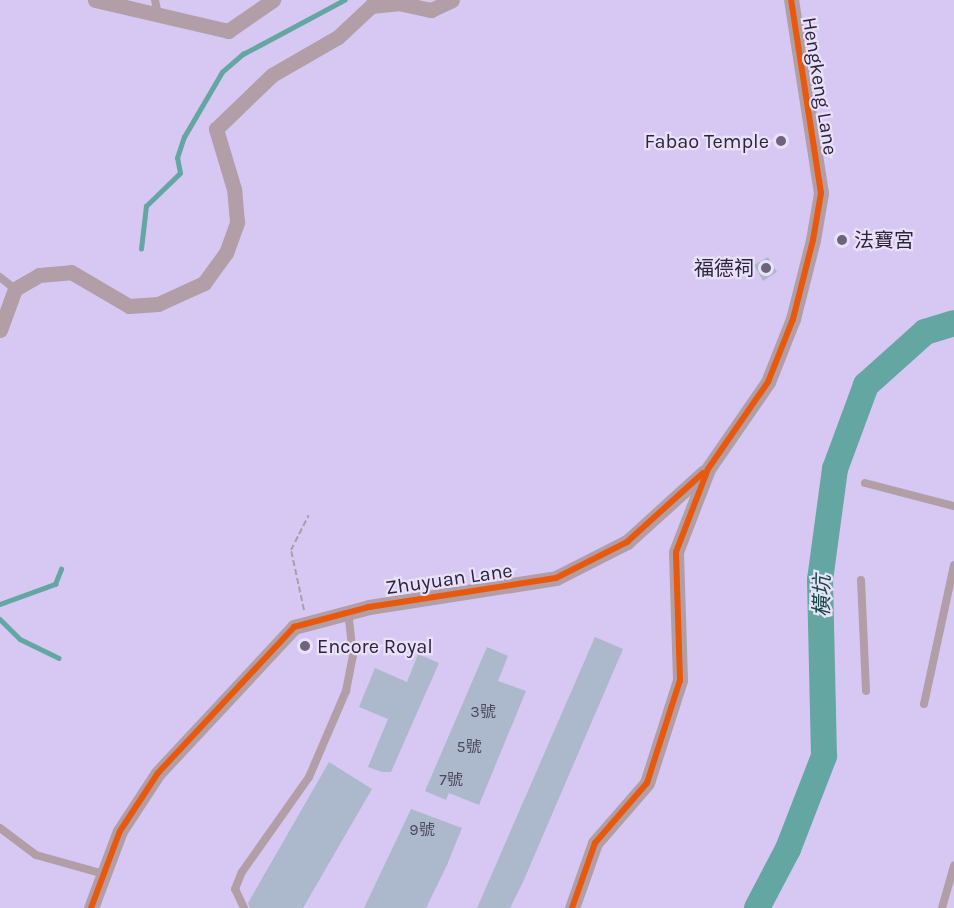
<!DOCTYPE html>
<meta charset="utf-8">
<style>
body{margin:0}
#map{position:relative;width:954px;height:908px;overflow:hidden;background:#e1daee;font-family:Karla,"Noto Sans TC",sans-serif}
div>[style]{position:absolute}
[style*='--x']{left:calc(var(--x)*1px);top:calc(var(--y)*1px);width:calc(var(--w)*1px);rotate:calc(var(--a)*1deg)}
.green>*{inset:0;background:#d7c8f3}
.stream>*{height:4.5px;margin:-2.25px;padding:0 2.25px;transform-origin:2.25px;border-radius:2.25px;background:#64a6a1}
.river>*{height:26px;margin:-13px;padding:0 13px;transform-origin:13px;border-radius:13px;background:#64a6a1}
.building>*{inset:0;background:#acb8cc}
.path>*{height:2px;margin-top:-1px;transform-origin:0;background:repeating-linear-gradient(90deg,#ab9ea8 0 6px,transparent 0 9px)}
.service>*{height:8px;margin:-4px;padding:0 4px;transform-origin:4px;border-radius:4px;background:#b19ea7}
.minor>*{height:15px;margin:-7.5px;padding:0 7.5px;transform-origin:7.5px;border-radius:7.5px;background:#b19ea7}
.cycleway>*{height:6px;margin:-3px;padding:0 3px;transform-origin:3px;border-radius:3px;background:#e8590c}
.dots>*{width:16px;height:16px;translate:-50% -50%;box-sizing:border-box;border:3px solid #e9e1fa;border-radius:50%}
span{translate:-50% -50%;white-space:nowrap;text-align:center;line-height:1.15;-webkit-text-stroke:4.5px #e9e1fa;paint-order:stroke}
.number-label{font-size:16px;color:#4d495f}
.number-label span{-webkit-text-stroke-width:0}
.street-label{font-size:20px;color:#2d243b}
.poi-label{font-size:20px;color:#2d243b}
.right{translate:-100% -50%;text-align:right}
.left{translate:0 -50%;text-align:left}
.water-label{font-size:21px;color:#134941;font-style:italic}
</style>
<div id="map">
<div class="green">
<i style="clip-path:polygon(0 0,954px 0,954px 908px,0 908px)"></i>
</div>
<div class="stream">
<i style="--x:141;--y:249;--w:43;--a:-83.4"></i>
<i style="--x:146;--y:206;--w:47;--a:-44.1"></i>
<i style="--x:180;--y:173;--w:15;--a:-101"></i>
<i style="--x:177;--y:158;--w:22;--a:-72"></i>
<i style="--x:184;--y:137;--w:75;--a:-59.7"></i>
<i style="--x:222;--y:72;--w:28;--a:-41"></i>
<i style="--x:243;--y:54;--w:115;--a:-28.1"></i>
<i style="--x:0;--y:604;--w:59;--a:-20"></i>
<i style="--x:55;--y:584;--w:16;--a:-68"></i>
<i style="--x:0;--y:619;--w:28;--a:45"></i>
<i style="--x:20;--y:639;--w:43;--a:26"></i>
</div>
<div class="river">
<i style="--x:757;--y:908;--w:67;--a:-62.3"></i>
<i style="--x:788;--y:849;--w:100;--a:-68.8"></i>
<i style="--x:824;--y:756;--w:176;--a:-91.3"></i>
<i style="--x:820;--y:580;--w:112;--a:-82.3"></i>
<i style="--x:835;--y:469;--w:90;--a:-69.7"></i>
<i style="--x:866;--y:385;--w:79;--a:-41.9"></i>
<i style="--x:925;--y:332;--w:30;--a:-17"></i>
</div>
<div class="building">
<i style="clip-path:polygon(768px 257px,777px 272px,763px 281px,754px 265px)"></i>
<i style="clip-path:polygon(595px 637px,623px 649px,523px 882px,510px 908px,477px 908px)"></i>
<i style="clip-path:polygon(487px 647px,508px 656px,498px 681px,526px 691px,479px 805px,449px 793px,446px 800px,425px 791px)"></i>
<i style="clip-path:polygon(418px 654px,439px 663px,391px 772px,382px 772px,368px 767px,388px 719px,359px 707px,375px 668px,407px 682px)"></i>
<i style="clip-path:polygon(329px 762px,372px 789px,303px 908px,250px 908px,248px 903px)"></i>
<i style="clip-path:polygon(411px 809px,462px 828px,447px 865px,426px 908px,364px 908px)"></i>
</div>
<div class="path">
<i style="--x:304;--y:610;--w:61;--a:-102.2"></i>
<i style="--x:291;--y:550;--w:39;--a:-63"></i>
</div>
<div class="service">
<i style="--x:155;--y:0;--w:15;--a:79"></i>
<i style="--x:0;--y:277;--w:19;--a:39"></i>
<i style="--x:865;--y:483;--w:92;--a:14.5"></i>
<i style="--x:861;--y:580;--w:111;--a:87.4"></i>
<i style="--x:924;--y:704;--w:142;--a:-77.8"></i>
<i style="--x:0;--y:828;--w:45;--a:36.9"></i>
<i style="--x:36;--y:855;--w:71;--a:15.6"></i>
<i style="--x:244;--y:908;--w:21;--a:-115"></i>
<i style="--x:235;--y:889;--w:18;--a:-68"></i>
<i style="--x:242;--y:872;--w:116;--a:-54.8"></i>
<i style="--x:309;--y:777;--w:94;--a:-66.7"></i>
<i style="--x:346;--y:691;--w:37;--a:-79"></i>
<i style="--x:353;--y:655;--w:44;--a:-96.5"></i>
<i style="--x:942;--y:908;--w:44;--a:-74.1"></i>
</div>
<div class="minor">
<i style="--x:95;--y:0;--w:137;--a:13.1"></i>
<i style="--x:228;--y:31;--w:55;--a:-34.6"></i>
<i style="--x:0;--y:330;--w:44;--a:-69.9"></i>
<i style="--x:15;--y:289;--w:28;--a:-30"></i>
<i style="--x:39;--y:275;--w:32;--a:-5"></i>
<i style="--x:71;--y:272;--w:67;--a:30.4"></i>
<i style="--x:129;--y:306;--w:29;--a:-4"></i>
<i style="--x:158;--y:304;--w:51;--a:-24.5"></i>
<i style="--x:204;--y:283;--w:37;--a:-54"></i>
<i style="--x:226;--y:253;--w:33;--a:-70"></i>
<i style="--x:237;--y:222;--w:33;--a:-95"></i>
<i style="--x:234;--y:189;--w:63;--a:-106.7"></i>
<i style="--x:216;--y:129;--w:78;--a:-44"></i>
<i style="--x:272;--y:75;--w:76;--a:-29.9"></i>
<i style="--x:338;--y:37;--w:45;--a:-43.2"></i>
<i style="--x:371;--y:6;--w:27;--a:-6"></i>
<i style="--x:398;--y:3;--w:34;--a:12"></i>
<i style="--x:431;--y:10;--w:23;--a:-25"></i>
<i style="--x:91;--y:908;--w:82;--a:-69.4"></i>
<i style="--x:120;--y:831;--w:69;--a:-56.8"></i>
<i style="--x:158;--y:773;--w:200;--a:-47"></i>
<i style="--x:294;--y:627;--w:78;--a:-14.9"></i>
<i style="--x:369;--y:607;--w:189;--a:-8.8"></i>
<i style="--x:556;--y:578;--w:80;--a:-26.9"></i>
<i style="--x:627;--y:542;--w:103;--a:-42.2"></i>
<i style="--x:572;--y:908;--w:69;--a:-70.5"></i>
<i style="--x:595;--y:843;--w:79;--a:-49.1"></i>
<i style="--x:647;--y:783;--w:108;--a:-72.2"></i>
<i style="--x:680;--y:680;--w:128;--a:-91.8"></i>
<i style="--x:676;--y:552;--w:89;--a:-68.9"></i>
<i style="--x:708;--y:469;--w:106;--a:-55.4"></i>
<i style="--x:768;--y:382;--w:68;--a:-68.4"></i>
<i style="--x:793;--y:319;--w:81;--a:-75.8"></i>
<i style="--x:813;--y:240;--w:48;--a:-80.3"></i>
<i style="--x:821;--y:193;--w:195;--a:-98.8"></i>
</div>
<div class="cycleway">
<i style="--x:91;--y:908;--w:82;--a:-69.4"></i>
<i style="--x:120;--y:831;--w:69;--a:-56.8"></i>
<i style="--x:158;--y:773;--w:200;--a:-47"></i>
<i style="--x:294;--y:627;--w:78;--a:-14.9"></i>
<i style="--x:369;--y:607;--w:189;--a:-8.8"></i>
<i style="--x:556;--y:578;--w:80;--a:-26.9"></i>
<i style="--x:627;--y:542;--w:103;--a:-42.2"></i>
<i style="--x:572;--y:908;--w:69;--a:-70.5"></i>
<i style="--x:595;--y:843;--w:79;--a:-49.1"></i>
<i style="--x:647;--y:783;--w:108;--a:-72.2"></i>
<i style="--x:680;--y:680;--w:128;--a:-91.8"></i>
<i style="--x:676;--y:552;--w:89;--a:-68.9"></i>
<i style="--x:708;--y:469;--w:106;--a:-55.4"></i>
<i style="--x:768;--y:382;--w:68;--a:-68.4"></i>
<i style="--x:793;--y:319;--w:81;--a:-75.8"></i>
<i style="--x:813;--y:240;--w:48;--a:-80.3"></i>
<i style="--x:821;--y:193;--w:195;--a:-98.8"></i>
</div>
<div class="dots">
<i style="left:781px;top:141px;background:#6c647a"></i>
<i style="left:842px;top:240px;background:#6c647a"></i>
<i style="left:766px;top:268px;background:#6c647a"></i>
<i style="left:305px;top:646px;background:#6c647a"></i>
</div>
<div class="number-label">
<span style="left:483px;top:712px">3號</span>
<span style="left:469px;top:747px">5號</span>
<span style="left:451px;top:780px">7號</span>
<span style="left:422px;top:830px">9號</span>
</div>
<div class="street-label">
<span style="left:820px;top:86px;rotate:81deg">Hengkeng Lane</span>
<span style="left:449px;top:579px;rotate:-8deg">Zhuyuan Lane</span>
</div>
<div class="poi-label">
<span class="right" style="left:769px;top:141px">Fabao Temple</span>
<span class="left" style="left:854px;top:240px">法寶宮</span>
<span class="right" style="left:754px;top:268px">福德祠</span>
<span class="left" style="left:317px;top:646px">Encore Royal</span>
</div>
<div class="water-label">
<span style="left:822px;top:596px;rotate:-89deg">橫坑</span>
</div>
</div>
